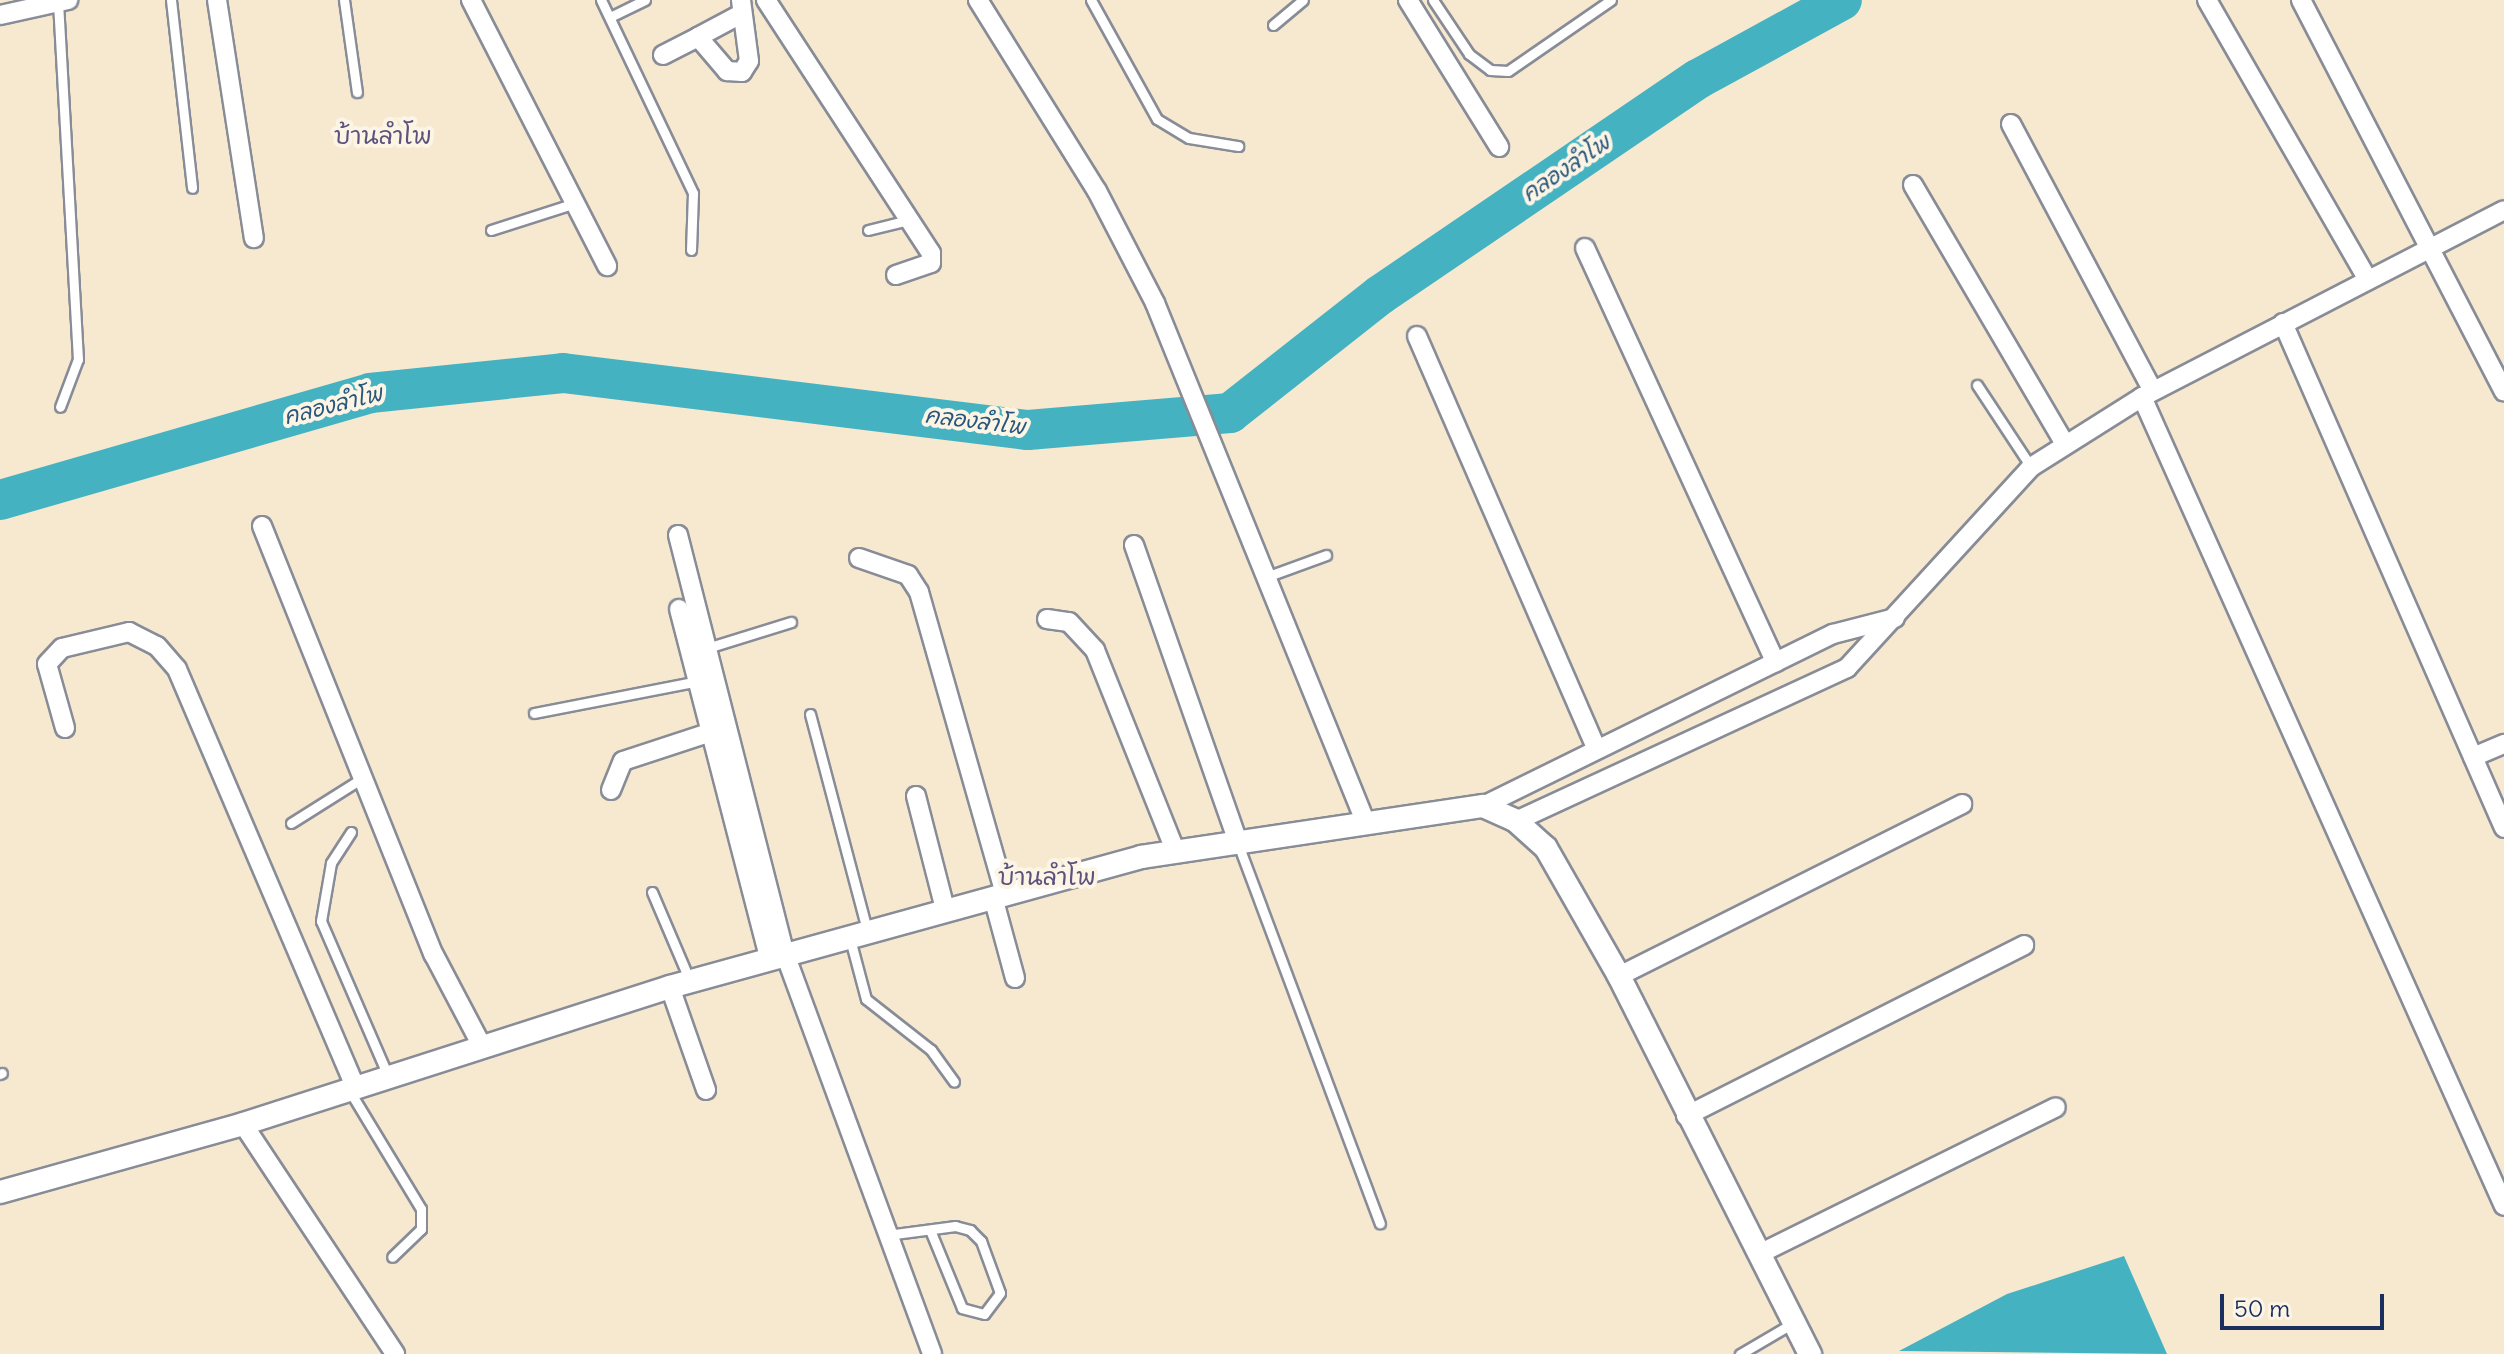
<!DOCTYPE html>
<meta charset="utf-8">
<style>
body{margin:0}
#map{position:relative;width:2504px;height:1354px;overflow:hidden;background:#f6e9d0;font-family:Delius,"Playpen Sans Thai",sans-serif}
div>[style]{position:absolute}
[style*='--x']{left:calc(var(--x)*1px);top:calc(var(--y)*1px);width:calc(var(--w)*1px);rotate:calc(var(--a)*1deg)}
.water>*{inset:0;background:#45b2c1}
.river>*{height:40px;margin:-20px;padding:0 20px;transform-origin:20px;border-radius:20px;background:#45b2c1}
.roads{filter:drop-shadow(2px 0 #888c97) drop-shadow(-2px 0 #888c97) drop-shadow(0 2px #888c97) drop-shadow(0 -2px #888c97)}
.service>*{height:9px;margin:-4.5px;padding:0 4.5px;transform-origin:4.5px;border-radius:4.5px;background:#fff}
.minor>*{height:18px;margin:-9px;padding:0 9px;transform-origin:9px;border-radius:9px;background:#fff}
.tertiary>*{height:22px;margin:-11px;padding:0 11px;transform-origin:11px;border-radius:11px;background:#fff}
span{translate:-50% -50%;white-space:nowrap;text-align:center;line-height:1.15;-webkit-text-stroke:8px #fcf5e5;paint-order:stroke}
.water-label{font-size:22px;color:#28567c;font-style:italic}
.quarter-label{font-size:24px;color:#5c527c}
.scale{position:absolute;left:2220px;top:1294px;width:164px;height:36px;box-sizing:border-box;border:4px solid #1b2f5e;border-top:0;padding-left:10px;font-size:24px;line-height:28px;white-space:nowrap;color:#1b2f5e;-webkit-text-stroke:6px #fcf5e5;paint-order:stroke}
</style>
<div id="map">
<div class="water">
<i style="clip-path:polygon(2124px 1256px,2167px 1354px,1899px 1351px,2007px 1294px)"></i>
</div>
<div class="river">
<i style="--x:0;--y:500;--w:385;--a:-16.1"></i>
<i style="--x:370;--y:393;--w:194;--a:-5.9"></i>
<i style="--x:563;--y:373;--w:468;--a:7"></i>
<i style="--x:1028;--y:430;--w:203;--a:-4.8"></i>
<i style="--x:1230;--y:413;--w:191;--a:-38.2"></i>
<i style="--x:1380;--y:295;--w:384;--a:-34.2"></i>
<i style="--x:1698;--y:79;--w:164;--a:-28.7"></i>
</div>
<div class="roads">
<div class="service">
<i style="--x:171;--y:0;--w:189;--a:83.6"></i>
<i style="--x:344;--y:0;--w:93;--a:82"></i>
<i style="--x:601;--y:0;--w:214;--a:64.5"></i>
<i style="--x:693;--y:193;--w:57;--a:92"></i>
<i style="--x:1091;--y:0;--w:136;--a:61"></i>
<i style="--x:1157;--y:119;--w:37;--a:31"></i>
<i style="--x:1189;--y:138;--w:50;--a:9.3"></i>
<i style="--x:1433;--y:0;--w:65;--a:56.3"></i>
<i style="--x:1469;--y:54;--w:26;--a:37"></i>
<i style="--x:1490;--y:70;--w:18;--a:3"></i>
<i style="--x:1508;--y:71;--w:125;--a:-34.6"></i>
<i style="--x:58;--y:2;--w:358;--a:86.8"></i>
<i style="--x:78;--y:359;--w:51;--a:110.6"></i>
<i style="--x:610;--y:17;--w:39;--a:-26"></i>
<i style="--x:1273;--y:25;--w:39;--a:-40"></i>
<i style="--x:491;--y:230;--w:88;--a:-17.8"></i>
<i style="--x:868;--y:230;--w:37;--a:-14"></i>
<i style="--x:1977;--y:385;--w:98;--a:56.6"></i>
<i style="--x:1266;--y:577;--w:64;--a:-20.1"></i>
<i style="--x:707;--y:648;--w:88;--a:-17.2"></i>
<i style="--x:534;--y:713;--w:167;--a:-11"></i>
<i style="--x:810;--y:714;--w:223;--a:75.2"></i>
<i style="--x:291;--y:823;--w:83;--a:-32.2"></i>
<i style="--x:351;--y:832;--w:37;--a:123"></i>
<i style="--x:331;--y:863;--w:59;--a:99.8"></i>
<i style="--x:321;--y:921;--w:169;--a:66.6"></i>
<i style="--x:1238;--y:844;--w:405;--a:69.5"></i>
<i style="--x:652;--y:892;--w:97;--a:66.9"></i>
<i style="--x:850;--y:939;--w:62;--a:75.1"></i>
<i style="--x:866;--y:999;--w:83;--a:38.1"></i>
<i style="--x:931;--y:1050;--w:39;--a:54"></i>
<i style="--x:0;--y:1074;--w:2;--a:-27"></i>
<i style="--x:349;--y:1090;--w:139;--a:58.8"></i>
<i style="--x:421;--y:1209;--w:20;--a:90"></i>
<i style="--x:421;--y:1229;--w:40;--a:136"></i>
<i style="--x:887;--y:1235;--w:69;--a:-7.5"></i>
<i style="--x:955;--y:1226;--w:16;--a:15"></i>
<i style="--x:970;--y:1230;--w:16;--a:45"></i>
<i style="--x:981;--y:1241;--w:55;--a:69.9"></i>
<i style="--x:1000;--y:1293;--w:26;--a:127"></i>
<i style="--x:984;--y:1314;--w:23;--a:-165"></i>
<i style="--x:962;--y:1308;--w:84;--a:-112.3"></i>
<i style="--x:1740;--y:1354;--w:61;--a:-30.3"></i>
</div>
<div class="minor">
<i style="--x:217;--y:0;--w:241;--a:81.2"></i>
<i style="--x:471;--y:0;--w:299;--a:62.9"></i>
<i style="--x:766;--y:0;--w:302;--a:56.9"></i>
<i style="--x:931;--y:253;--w:10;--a:90"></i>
<i style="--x:931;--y:263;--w:37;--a:161"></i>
<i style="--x:978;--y:0;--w:225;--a:58.1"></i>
<i style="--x:1097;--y:191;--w:126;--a:62.6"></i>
<i style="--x:1155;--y:303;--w:559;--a:67.93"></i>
<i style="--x:1408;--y:0;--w:173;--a:58.2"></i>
<i style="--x:2207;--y:0;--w:323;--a:60.1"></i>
<i style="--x:2301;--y:0;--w:441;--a:62.6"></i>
<i style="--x:0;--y:15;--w:70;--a:-12.4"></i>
<i style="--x:698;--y:37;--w:49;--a:-28.1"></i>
<i style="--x:663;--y:55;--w:39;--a:-27"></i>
<i style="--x:698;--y:37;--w:45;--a:49.5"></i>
<i style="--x:727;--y:71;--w:15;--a:4"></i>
<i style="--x:742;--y:72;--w:13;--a:-58"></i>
<i style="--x:749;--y:61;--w:62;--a:-97.5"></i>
<i style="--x:2011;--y:124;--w:302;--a:62"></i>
<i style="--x:1913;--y:185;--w:300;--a:59.6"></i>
<i style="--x:1585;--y:248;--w:456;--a:65.3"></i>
<i style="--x:2283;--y:323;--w:551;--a:66.36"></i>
<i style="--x:1417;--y:336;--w:449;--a:66.5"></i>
<i style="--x:2142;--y:397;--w:886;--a:65.89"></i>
<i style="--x:262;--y:526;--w:462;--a:68.2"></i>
<i style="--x:434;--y:955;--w:103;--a:62.2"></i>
<i style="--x:678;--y:535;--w:432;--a:75.7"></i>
<i style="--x:785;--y:954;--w:426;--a:69.8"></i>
<i style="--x:1134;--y:545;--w:309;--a:70.7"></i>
<i style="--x:859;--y:558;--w:52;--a:19.1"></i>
<i style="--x:908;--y:575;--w:20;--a:57"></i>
<i style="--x:919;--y:592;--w:313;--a:74.1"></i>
<i style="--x:679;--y:609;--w:360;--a:75.5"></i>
<i style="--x:1047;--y:619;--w:22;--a:8"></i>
<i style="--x:1069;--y:622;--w:38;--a:47"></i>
<i style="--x:1095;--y:650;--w:215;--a:68.2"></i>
<i style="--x:65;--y:728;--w:66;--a:-105.7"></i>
<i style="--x:47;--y:664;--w:22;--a:-47"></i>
<i style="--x:62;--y:648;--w:69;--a:-13.4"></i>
<i style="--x:129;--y:632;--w:31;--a:27"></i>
<i style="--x:157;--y:646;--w:30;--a:49"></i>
<i style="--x:177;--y:669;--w:454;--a:66.9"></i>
<i style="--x:2473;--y:757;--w:34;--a:-23"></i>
<i style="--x:611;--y:790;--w:31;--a:-68"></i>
<i style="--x:623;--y:761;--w:93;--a:-18.2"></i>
<i style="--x:916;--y:796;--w:117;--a:75.6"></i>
<i style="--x:1483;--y:806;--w:390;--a:-26.2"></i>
<i style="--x:1833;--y:634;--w:64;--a:-14.5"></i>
<i style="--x:1516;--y:821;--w:365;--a:-24.8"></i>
<i style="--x:1847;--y:668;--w:273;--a:-47.5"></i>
<i style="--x:2031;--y:467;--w:131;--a:-32.2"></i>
<i style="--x:2142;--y:397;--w:407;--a:-27.3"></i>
<i style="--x:993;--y:897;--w:84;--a:74.8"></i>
<i style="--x:1619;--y:976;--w:384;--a:-26.6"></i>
<i style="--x:670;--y:987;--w:109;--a:70.7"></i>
<i style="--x:1686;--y:1116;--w:379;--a:-26.8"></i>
<i style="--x:243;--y:1124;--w:276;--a:56.5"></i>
<i style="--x:1759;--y:1254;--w:331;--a:-26.3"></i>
</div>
<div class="tertiary">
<i style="--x:0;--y:1192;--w:252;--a:-15.6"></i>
<i style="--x:243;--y:1124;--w:448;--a:-17.8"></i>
<i style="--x:670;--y:987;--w:489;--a:-15.4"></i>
<i style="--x:1141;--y:857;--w:346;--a:-8.5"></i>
<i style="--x:1483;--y:806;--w:36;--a:24"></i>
<i style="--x:1516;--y:821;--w:40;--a:42"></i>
<i style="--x:1546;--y:848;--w:147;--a:60.3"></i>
<i style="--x:1619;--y:976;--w:424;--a:63.2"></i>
</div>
</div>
<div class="water-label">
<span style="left:1566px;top:168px;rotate:-34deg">คลองลำโพ</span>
<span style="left:333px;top:405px;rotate:-14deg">คลองลำโพ</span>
<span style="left:975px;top:421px;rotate:7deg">คลองลำโพ</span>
</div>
<div class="quarter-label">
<span style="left:383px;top:136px">บ้านลำโพ</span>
<span style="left:1047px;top:877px">บ้านลำโพ</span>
</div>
<div class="scale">50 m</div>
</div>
